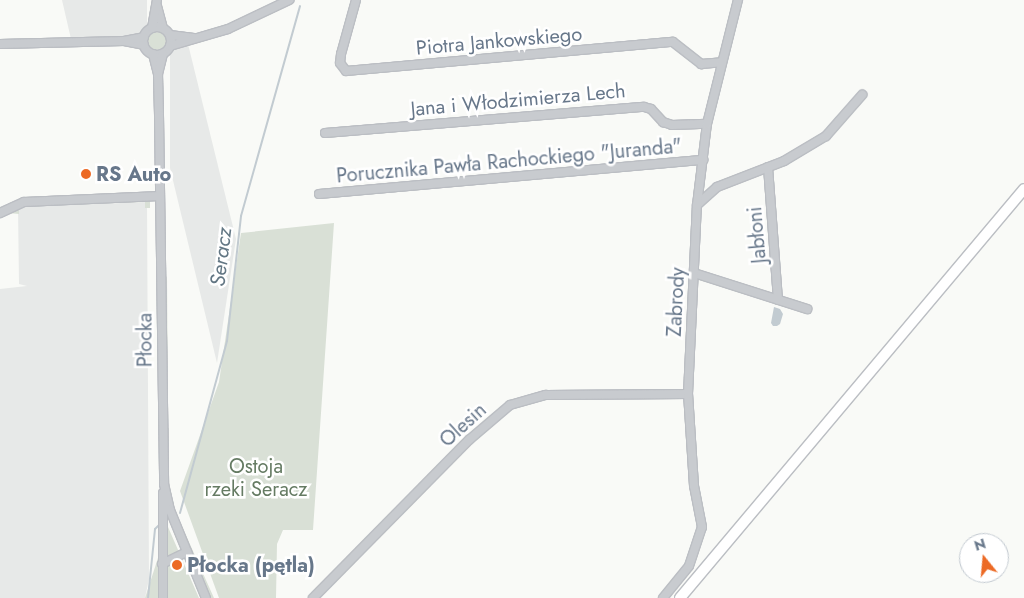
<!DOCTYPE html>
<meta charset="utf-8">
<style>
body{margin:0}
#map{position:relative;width:1024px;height:598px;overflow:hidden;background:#f9faf7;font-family:Jost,sans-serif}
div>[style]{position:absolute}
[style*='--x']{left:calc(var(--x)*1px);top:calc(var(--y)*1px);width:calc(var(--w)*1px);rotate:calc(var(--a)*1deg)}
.built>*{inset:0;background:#e7e9e8}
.green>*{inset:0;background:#d9e0d6}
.round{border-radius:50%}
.water>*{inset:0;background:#c2cbd1}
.stream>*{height:2px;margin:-1px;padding:0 1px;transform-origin:1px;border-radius:1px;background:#c2cbd1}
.roads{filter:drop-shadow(1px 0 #bbbec3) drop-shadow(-1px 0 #bbbec3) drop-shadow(0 1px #bbbec3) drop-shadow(0 -1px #bbbec3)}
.minor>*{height:8px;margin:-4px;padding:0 4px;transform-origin:4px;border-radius:4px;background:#c8cbcf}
.minor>.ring{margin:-4px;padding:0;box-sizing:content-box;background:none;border:8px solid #c8cbcf;border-radius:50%}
.major>*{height:10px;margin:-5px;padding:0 5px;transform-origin:5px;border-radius:5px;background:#fff}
.dots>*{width:14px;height:14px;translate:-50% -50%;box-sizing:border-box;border:2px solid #fff;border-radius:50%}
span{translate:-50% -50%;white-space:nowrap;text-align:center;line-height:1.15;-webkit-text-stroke:5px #fff;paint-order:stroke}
.street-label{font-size:20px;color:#67778a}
.poi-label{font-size:20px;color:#67778a;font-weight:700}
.left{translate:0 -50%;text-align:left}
.park-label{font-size:20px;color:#657b63}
.water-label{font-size:21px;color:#637784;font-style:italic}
.north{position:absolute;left:959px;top:533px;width:50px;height:50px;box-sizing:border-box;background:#fff;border:1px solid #c2c9d0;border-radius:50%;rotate:343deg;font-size:14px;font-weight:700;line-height:20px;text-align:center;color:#67778a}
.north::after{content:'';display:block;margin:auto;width:18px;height:22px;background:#ec6a25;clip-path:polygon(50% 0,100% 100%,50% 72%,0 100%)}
</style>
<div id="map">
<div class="built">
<i style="clip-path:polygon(62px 0,147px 0,147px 37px,71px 39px)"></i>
<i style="clip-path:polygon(188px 44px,236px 239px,217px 363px,170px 168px,170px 50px)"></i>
<i style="clip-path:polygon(147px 202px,149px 579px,145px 598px,0 598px,0 289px,27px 286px,19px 284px,18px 207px)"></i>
</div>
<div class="green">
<i class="round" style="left:148px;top:32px;width:18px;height:18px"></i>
<i style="clip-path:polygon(150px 199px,150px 208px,145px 208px,145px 202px,115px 203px,19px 207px,19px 214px,8px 213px,19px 206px)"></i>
<i style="clip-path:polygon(334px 223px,313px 530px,283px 530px,277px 544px,276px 598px,219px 598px,180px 491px,219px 382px,241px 233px)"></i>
<i style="clip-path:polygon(167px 276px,168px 406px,166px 404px,165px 279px)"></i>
<i style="clip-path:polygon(165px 428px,169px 428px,169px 489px,172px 504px,214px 598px,210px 598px,170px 500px,166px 475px)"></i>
<i style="clip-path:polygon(168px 527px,199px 598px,145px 598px)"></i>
</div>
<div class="water">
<i style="clip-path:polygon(774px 307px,780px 309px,783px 314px,780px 324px,777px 326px,773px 326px,771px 323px)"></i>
</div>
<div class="stream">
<i style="--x:180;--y:513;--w:178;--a:-74.7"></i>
<i style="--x:227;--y:341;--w:126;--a:-83.6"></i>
<i style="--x:241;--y:216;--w:218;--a:-74.3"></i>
<i style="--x:148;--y:598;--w:69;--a:-84.2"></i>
<i style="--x:155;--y:529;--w:8;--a:-45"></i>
</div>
<div class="roads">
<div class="minor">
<i style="--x:356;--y:0;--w:56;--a:105.5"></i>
<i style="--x:341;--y:54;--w:9;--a:96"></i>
<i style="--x:340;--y:63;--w:10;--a:53"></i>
<i style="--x:346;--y:71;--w:328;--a:-5.1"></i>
<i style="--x:673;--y:42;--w:36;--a:38"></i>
<i style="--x:701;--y:64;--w:21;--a:-5"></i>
<i style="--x:157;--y:6;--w:23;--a:75"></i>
<i class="ring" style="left:143px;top:27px;width:20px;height:20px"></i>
<i style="--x:152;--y:28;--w:28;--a:-80"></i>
<i style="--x:170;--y:35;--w:24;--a:7"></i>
<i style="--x:124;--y:41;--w:20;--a:11"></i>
<i style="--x:0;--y:44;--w:124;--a:-1.4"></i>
<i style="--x:124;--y:41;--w:20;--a:-11"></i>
<i style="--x:170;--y:46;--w:60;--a:-16.3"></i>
<i style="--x:228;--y:29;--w:68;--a:-25.4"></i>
<i style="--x:153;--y:54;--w:21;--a:76"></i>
<i style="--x:158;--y:74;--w:41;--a:88.6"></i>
<i style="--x:159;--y:115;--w:369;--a:89.2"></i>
<i style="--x:164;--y:484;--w:27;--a:77"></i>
<i style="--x:170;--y:510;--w:95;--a:67.8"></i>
<i style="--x:158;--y:74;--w:21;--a:-76"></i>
<i style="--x:325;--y:133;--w:320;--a:-4.7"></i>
<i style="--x:644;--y:107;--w:7;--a:16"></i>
<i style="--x:651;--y:109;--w:18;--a:47"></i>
<i style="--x:663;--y:122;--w:9;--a:18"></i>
<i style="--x:672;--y:125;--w:35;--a:-2"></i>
<i style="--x:768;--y:167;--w:133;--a:85.7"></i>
<i style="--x:319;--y:194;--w:386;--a:-5.1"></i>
<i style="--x:697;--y:205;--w:27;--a:-42"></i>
<i style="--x:717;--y:187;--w:72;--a:-21.2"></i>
<i style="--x:784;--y:161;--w:49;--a:-30.8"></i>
<i style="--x:826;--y:136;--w:55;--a:-48.7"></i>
<i style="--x:0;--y:213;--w:26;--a:-25"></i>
<i style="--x:24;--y:202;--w:136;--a:-2.5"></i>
<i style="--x:694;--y:273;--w:119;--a:17.7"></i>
<i style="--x:162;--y:564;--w:28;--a:-26"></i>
<i style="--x:163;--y:598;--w:105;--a:-90"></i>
<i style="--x:313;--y:598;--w:222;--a:-45.4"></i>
<i style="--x:469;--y:440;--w:54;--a:-40.5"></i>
<i style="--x:510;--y:405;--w:37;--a:-16"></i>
<i style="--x:546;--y:395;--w:142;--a:-0.4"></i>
<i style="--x:663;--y:598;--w:41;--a:-50.9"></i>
<i style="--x:689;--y:566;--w:41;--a:-71.6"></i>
<i style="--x:702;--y:527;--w:42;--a:-101"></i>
<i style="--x:694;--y:486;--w:92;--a:-93.7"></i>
<i style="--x:688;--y:394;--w:189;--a:-87.3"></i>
<i style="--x:697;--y:205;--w:82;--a:-83"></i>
<i style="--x:707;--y:124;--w:128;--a:-76"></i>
</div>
<div class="major">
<i style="--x:680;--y:598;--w:534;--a:-49.93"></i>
</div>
</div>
<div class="dots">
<i style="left:86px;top:174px;background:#ec6a25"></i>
<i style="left:177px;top:565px;background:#ec6a25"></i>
</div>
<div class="street-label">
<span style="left:499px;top:41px;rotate:-5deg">Piotra Jankowskiego</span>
<span style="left:518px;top:100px;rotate:-5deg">Jana i Włodzimierza Lech</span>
<span style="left:509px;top:161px;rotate:-5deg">Porucznika Pawła Rachockiego "Juranda"</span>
<span style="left:757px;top:235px;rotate:-95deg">Jabłoni</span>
<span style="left:676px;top:302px;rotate:-87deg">Zabrody</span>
<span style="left:145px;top:340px;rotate:-90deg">Płocka</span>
<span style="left:463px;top:425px;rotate:-42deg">Olesin</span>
</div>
<div class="poi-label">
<span class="left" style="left:96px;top:174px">RS Auto</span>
<span class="left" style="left:187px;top:565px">Płocka (pętla)</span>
</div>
<div class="park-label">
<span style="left:256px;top:478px">Ostoja<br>rzeki Seracz</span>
</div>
<div class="water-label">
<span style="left:221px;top:257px;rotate:-83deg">Seracz</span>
</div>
<div class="north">N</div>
</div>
